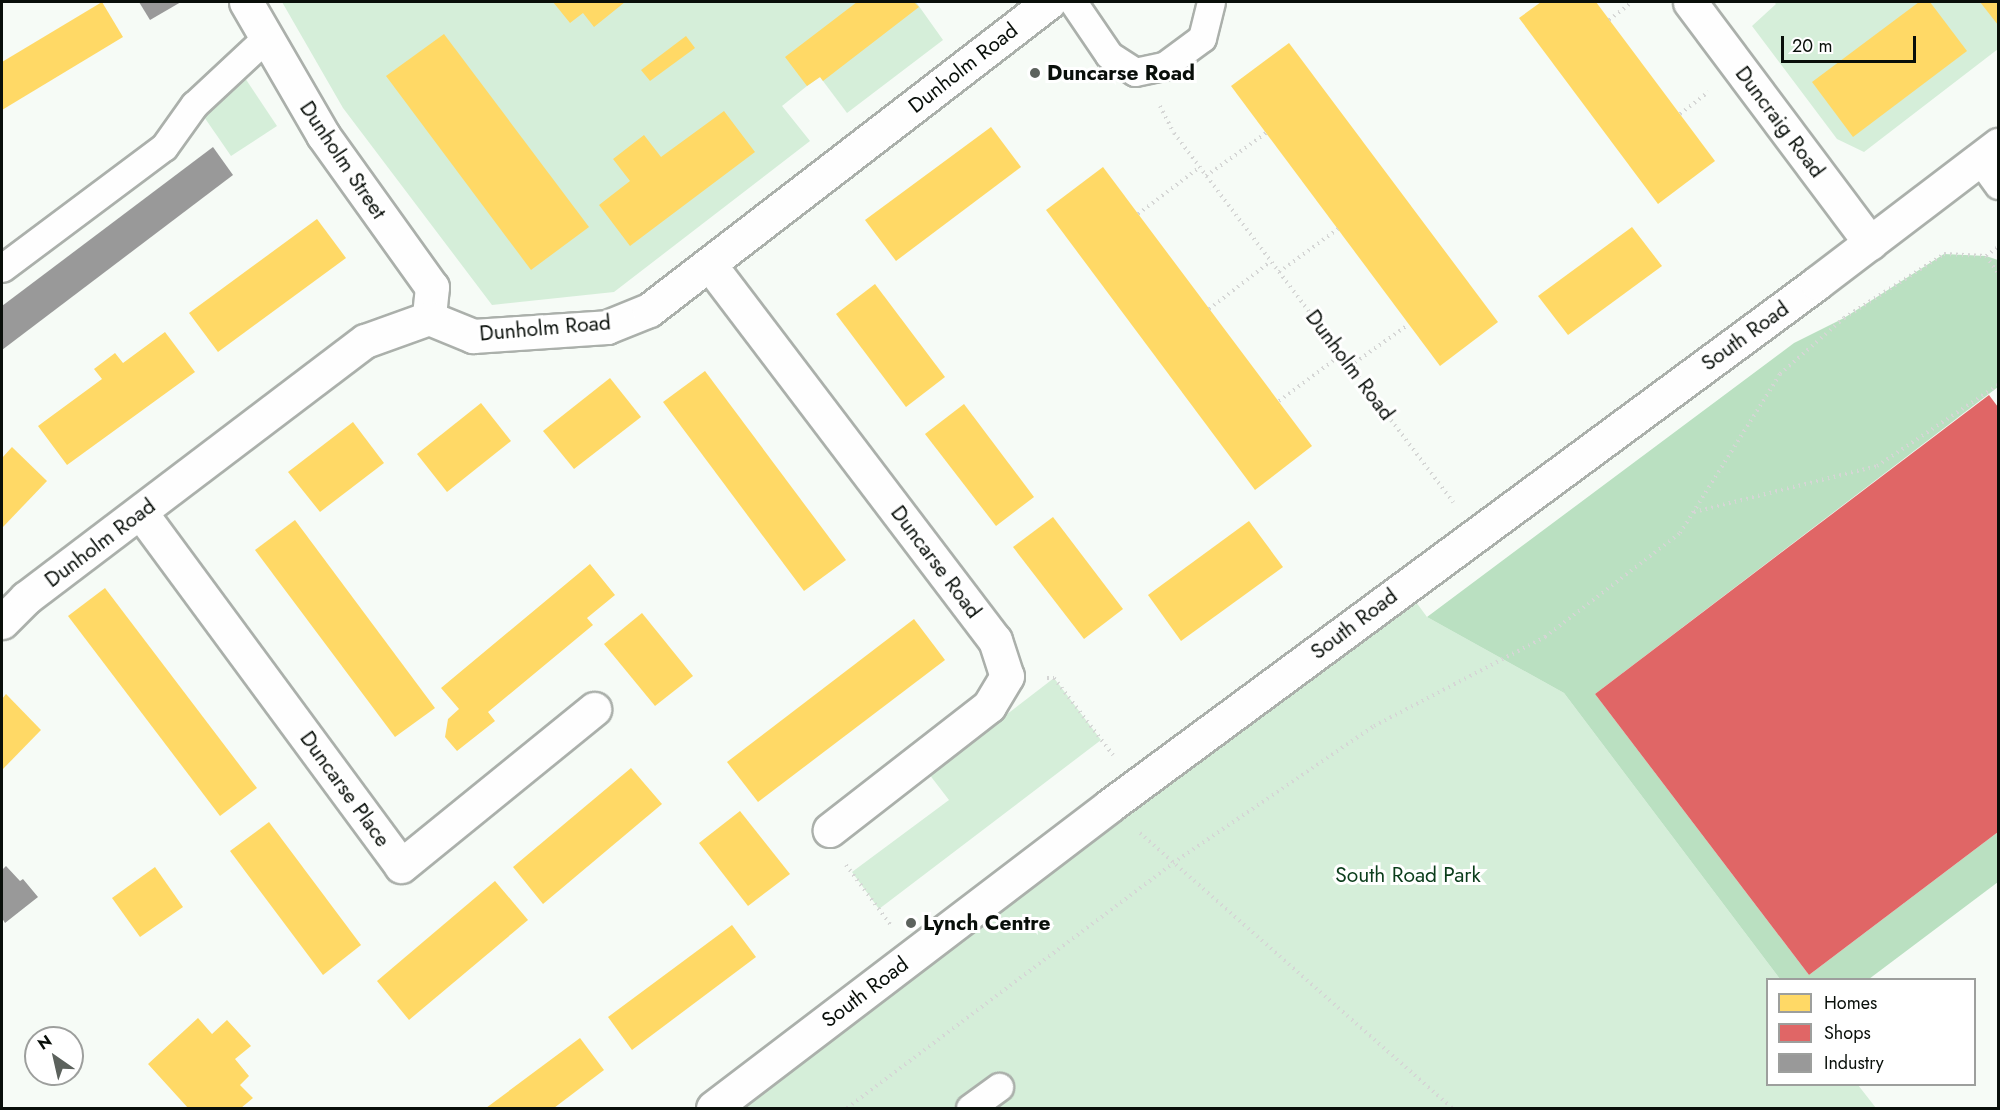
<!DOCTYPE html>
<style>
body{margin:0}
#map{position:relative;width:2000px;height:1110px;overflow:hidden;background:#f6fbf6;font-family:Jost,sans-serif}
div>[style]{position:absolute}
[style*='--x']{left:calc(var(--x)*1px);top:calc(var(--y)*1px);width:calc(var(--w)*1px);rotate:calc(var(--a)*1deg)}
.green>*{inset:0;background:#d5eed9}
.forest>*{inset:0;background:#bae0c1}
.homes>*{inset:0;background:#ffd966}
.shops>*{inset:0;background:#e06666}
.industry>*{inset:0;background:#999}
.path>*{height:4px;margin-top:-2px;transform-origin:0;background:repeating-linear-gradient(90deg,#d5d6d5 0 1.5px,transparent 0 6px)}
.roads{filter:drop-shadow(2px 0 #abb0ab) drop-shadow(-2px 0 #abb0ab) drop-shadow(0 2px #abb0ab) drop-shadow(0 -2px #abb0ab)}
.service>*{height:27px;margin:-13.5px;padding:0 13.5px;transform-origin:13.5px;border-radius:13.5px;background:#fefefe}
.minor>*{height:33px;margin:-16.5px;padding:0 16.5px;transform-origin:16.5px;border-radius:16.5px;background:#fefefe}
.tertiary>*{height:33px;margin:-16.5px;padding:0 16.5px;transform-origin:16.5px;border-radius:16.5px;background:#fefefe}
.dots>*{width:16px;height:16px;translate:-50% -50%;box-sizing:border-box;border:3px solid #fff;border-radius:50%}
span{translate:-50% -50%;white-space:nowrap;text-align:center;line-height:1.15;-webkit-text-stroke:6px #fff;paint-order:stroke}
.street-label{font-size:21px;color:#090f0a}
.poi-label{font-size:21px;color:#090f0a;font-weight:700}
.left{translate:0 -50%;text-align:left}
.park-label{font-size:21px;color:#0b3d1b}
.frame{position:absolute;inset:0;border:3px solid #090f0a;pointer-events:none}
.legend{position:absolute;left:1766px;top:978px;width:210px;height:108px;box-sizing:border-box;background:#fff;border:2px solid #9d9f9d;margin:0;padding:8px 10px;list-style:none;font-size:18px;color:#090f0a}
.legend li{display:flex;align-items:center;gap:12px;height:30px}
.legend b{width:30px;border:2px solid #9d9f9d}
.north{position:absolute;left:24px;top:1026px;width:60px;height:60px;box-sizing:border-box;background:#fff;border:2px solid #9d9f9d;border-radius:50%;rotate:326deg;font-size:16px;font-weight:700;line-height:24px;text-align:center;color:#090f0a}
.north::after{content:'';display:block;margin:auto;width:21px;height:27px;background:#5c625d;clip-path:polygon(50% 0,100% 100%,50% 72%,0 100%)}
.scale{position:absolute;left:1781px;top:36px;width:135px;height:27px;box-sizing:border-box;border:3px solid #090f0a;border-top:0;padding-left:8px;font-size:18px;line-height:21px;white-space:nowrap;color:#090f0a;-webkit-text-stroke:4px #fff;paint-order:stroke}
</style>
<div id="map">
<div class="green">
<i style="clip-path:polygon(282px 2px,916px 2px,943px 40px,847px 113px,820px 77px,807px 86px,782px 106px,810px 141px,614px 292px,492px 305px,343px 108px)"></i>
<i style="clip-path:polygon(1774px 2px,1998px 2px,1998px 49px,1864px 152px,1837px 139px,1752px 26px,1776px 4px)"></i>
<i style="clip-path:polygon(241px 72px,277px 126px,231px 156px,200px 111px)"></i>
<i style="clip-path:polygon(1405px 587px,1427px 617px,1564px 693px,1780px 979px,1768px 980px,1768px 1084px,1858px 1085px,1876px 1108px,713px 1108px)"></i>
<i style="clip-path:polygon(1054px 678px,1101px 740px,879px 909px,852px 872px,949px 800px,929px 774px)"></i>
</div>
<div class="forest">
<i style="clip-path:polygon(1944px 254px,1986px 256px,1998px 260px,1998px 387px,1595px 694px,1809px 975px,1998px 832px,1998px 882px,1869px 979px,1780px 979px,1564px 693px,1427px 617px,1794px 343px,1844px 318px)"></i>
</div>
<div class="homes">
<i style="clip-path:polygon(102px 2px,123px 37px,2px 110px,2px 62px)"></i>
<i style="clip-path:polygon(553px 2px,625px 2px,594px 27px,583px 13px,570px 23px)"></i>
<i style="clip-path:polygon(857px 2px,914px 2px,919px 7px,823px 81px,820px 77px,807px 86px,785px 57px)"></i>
<i style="clip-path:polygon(1541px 2px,1596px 2px,1715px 161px,1658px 204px,1519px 18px)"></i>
<i style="clip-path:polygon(1919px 2px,1930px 2px,1967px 51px,1853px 137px,1812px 82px)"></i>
<i style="clip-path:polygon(1980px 2px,1998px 2px,1998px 25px)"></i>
<i style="clip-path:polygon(444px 34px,589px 227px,531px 270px,386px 76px)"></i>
<i style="clip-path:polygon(686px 36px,695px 48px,650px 81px,641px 70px)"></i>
<i style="clip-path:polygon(1289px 43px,1498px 322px,1440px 366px,1231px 86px)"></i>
<i style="clip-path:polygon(724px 111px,755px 152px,630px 246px,599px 205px,630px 181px,613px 159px,644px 135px,661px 157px)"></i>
<i style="clip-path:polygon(991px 127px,1021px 167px,896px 261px,865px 220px)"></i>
<i style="clip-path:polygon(1103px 167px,1312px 446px,1255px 490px,1046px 210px)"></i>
<i style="clip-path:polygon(317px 219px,346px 258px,218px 352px,189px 313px)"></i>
<i style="clip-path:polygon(1632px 227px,1662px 266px,1568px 335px,1538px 296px)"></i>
<i style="clip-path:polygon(875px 284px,945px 377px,906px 407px,836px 314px)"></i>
<i style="clip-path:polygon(165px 332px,195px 372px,67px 465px,38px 426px,102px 379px,94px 369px,115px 353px,123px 363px)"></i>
<i style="clip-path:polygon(705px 371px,846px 560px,804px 591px,663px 402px)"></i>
<i style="clip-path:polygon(610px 378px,641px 417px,574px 469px,543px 431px)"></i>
<i style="clip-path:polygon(481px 403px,511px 441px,447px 492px,417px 454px)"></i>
<i style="clip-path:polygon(964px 404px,1034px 497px,996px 526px,925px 434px)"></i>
<i style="clip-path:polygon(353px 422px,384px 463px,320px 512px,288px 472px)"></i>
<i style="clip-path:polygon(12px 447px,47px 481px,2px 528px,2px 458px)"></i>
<i style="clip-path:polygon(1053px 517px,1123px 609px,1084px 639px,1013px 547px)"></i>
<i style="clip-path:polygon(295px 520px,435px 708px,395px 737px,255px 550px)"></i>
<i style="clip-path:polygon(1249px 521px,1283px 567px,1181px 641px,1148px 595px)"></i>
<i style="clip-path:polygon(590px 564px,615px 595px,587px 618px,593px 625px,488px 712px,495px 721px,457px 751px,445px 737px,448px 719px,459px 709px,441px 688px)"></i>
<i style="clip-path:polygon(105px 588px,257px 788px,220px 816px,68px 616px)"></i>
<i style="clip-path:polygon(642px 613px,693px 676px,655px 706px,604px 644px)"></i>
<i style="clip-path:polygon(914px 619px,945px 660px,758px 802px,727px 762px)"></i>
<i style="clip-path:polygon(6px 694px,41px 730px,2px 770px,2px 699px)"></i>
<i style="clip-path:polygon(631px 768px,662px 804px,543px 904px,513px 867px)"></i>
<i style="clip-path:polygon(740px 811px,790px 874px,748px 906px,699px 843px)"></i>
<i style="clip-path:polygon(269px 822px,361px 945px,323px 975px,230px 851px)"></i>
<i style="clip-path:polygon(155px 867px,183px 907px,140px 937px,112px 898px)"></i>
<i style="clip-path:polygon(495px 881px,528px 920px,409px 1020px,377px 981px)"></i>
<i style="clip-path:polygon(732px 925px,756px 957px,632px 1050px,608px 1017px)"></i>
<i style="clip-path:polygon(198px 1018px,212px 1034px,227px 1020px,251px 1046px,235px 1059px,249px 1076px,240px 1085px,253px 1098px,241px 1108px,188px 1108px,148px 1064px)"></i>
<i style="clip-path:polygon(580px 1038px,604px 1070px,554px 1108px,486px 1108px)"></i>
</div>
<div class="shops">
<i style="clip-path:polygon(1989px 395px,1998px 407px,1998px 832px,1809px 975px,1595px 694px)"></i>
</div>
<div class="industry">
<i style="clip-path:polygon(139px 2px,181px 2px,150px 20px)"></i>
<i style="clip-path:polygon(213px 147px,233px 175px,2px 350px,2px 306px)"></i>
<i style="clip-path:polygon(6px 866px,20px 881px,23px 879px,38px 897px,5px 923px,2px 918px,2px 870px)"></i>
</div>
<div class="path">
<i style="--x:1609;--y:20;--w:29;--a:-38"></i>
<i style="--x:1160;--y:106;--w:30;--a:63"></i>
<i style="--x:1174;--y:133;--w:463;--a:52.9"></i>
<i style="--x:1680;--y:114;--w:36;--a:-38"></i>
<i style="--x:1206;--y:176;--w:74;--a:-35.6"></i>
<i style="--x:1138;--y:214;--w:78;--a:-37.2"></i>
<i style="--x:1986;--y:256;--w:21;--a:55"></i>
<i style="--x:1279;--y:272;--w:73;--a:-36.1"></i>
<i style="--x:1209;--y:309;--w:78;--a:-37.7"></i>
<i style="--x:1350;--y:366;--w:72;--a:-35.4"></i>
<i style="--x:1279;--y:401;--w:79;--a:-36.7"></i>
<i style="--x:1694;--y:512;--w:189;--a:-14.1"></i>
<i style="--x:1877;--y:466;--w:146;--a:-33.8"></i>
<i style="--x:1047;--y:678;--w:7;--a:0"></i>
<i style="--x:1054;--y:678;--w:97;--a:52.5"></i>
<i style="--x:1140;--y:833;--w:416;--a:41.4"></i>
<i style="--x:846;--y:865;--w:74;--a:53.3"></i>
<i style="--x:847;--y:1108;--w:408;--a:-36.9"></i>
<i style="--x:1173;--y:863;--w:243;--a:-34.3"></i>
<i style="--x:1374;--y:726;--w:193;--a:-27.5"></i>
<i style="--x:1545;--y:637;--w:170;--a:-37.6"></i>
<i style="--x:1680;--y:533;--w:188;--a:-57.8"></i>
<i style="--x:1780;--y:374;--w:85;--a:-41.2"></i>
<i style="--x:1844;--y:318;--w:119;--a:-32.6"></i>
<i style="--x:1944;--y:254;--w:42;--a:2.7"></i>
<i style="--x:1986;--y:256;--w:15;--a:-37"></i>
</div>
<div class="roads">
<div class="service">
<i style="--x:1073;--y:2;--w:64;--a:55.8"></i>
<i style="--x:1109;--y:55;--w:31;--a:33"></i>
<i style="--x:1135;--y:72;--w:30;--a:-12"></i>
<i style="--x:1164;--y:66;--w:47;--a:-36.4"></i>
<i style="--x:1202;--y:38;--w:37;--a:-76"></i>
<i style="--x:1980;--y:160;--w:31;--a:54"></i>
<i style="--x:2;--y:268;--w:202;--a:-36.8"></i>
<i style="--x:164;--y:147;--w:52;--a:-54.5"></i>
<i style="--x:194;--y:105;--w:100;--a:-43"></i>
<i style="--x:970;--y:1108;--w:36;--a:-36"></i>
</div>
<div class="minor">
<i style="--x:246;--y:2;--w:154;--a:59.9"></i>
<i style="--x:323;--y:135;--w:187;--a:54.4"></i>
<i style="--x:432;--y:287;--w:31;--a:96"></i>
<i style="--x:1690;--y:2;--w:301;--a:53.2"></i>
<i style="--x:710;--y:265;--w:471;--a:52.8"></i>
<i style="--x:995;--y:640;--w:38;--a:72"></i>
<i style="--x:1007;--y:676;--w:35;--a:121"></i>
<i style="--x:989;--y:706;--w:202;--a:142.1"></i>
<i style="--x:141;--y:513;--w:438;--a:53.6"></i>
<i style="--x:401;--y:866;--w:249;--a:-39.1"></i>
<i style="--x:2;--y:622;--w:34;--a:-45"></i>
<i style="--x:26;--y:598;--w:425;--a:-37.2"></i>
<i style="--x:365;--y:341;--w:68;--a:-19.8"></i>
<i style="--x:429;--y:318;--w:48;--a:22.2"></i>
<i style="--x:473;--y:336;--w:134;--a:-3.8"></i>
<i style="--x:607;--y:327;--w:45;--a:-22"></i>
<i style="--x:649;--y:310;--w:505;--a:-37.6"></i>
</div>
<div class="tertiary">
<i style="--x:713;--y:1108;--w:498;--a:-37.3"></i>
<i style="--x:1109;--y:806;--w:880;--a:-36.45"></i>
<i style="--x:1817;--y:283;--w:228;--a:-37.3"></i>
</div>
</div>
<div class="dots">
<i style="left:1035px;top:73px;background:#5c625d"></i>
<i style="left:911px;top:923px;background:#5c625d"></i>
</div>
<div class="street-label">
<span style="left:963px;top:68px;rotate:-38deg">Dunholm Road</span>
<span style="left:1780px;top:122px;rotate:53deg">Duncraig Road</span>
<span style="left:343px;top:160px;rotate:56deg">Dunholm Street</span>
<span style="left:545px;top:328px;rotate:-5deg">Dunholm Road</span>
<span style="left:1745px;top:336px;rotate:-36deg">South Road</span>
<span style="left:1350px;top:365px;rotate:53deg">Dunholm Road</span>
<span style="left:100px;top:543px;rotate:-37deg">Dunholm Road</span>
<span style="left:936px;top:562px;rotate:53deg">Duncarse Road</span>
<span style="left:1354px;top:624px;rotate:-37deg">South Road</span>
<span style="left:345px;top:789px;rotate:54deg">Duncarse Place</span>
<span style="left:865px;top:992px;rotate:-37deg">South Road</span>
</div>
<div class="poi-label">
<span class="left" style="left:1047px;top:73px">Duncarse Road</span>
<span class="left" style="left:923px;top:923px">Lynch Centre</span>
</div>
<div class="park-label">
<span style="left:1408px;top:875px">South Road Park</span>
</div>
<div class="frame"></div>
<ul class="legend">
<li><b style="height:16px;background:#ffd966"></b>Homes</li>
<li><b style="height:16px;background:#e06666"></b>Shops</li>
<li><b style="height:16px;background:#999"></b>Industry</li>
</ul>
<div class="north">N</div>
<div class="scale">20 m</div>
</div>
